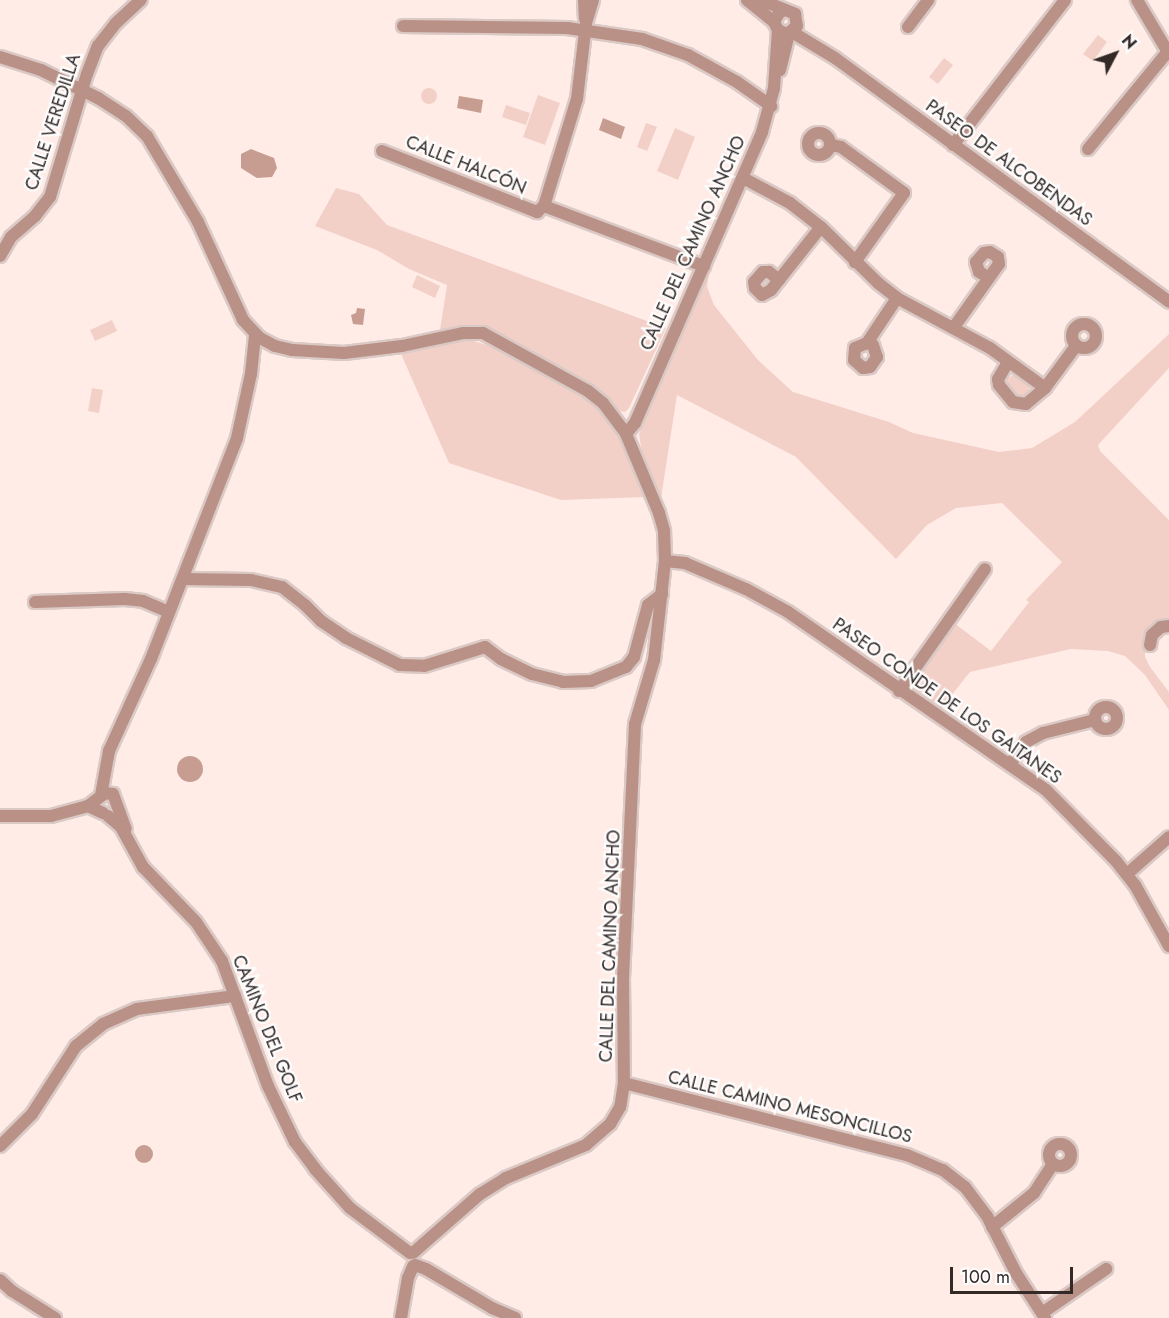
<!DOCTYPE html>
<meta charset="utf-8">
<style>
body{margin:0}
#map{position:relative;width:1169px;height:1318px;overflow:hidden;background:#ffece7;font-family:Jost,sans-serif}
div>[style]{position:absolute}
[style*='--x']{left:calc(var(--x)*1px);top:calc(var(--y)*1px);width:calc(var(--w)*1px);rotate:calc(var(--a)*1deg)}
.green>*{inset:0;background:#f3d0c7}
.round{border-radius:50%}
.water>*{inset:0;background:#c79d91}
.roads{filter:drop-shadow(2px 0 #dac9c5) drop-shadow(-2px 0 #dac9c5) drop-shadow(0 2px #dac9c5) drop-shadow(0 -2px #dac9c5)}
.minor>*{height:12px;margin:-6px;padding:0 6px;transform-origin:6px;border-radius:6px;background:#b99187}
.minor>.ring{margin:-6px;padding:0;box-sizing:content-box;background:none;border:12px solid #b99187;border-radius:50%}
span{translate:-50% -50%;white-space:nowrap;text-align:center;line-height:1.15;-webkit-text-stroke:4.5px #fefefe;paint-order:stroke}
.street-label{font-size:18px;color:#332a28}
.north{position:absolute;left:1085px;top:24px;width:60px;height:60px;-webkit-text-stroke:4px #fefefe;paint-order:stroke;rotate:49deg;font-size:16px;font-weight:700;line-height:24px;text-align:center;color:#332a28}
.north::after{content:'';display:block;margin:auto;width:21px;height:27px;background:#332a28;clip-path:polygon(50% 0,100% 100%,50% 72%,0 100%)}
.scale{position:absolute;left:950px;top:1267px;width:123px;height:27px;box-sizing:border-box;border:3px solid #332a28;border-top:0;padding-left:8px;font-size:18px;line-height:21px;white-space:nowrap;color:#332a28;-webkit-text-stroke:4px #fefefe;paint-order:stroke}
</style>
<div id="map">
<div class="green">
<i style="clip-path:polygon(1098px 35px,1107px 42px,1093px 61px,1083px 54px)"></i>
<i style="clip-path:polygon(944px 58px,953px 65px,938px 84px,929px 77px)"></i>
<i class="round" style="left:421px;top:88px;width:16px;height:16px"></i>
<i style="clip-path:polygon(538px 95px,560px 103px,545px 145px,523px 137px)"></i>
<i style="clip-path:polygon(506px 105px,530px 113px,526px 125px,502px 117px)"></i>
<i style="clip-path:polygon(646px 123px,657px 127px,647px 151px,637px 147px)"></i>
<i style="clip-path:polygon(675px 128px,695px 137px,678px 180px,657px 171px)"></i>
<i style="clip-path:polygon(336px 188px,359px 194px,387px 225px,666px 328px,629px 408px,625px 412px,620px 411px,601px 392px,493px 331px,464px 327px,440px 330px,447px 285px,409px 269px,377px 250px,315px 226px)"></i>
<i style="clip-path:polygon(709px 274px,707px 287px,714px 305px,758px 360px,793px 392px,889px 422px,913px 433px,999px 452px,1032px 448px,1075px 422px,1169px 334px,1169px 368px,1098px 445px,1100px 451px,1169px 520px,1169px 621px,1155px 624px,1145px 640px,1145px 657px,1150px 667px,1169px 692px,1169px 710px,1145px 675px,1125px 656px,1108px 651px,1071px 649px,970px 672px,939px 711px,916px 696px,911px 688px,916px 679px,954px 623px,991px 651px,1029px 602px,1026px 600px,1062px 562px,1002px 503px,956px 508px,927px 525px,896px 559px,796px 457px,677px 395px,661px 498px,643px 459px,639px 434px)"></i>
<i style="clip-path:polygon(417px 275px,440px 286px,435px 298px,412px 287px)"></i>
<i style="clip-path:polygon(112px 320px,117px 331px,95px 341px,90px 330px)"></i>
<i style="clip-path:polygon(464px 338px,497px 348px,593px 404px,619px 437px,646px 497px,561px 500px,449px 463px,401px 354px)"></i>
<i class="round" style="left:1006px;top:374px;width:24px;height:24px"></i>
<i style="clip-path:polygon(92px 388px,103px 390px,99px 413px,88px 411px)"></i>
</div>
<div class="water">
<i style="clip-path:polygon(459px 96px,483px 100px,481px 113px,457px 108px)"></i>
<i style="clip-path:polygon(603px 118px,625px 127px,621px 139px,599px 130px)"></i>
<i style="clip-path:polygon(251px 149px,274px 158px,277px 168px,272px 177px,257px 178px,241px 168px,241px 154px)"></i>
<i style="clip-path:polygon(357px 308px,365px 309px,363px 325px,353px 324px,351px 315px,356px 313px)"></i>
<i class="round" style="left:177px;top:756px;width:26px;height:26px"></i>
<i class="round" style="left:135px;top:1145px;width:18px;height:18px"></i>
</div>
<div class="roads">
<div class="minor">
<i style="--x:584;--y:0;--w:19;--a:87"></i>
<i style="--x:747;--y:0;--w:35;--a:39"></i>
<i style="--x:761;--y:0;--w:37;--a:22"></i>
<i style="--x:795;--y:14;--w:12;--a:81"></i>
<i style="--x:797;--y:26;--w:13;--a:141"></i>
<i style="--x:787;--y:34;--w:10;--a:-156"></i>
<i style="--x:778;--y:30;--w:9;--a:-117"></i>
<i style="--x:774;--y:22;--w:10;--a:-61"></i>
<i style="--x:779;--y:13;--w:6;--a:-31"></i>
<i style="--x:1137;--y:0;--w:63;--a:59.3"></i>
<i style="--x:403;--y:26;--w:164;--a:0.7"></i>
<i style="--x:567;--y:28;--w:76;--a:8.3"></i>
<i style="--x:642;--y:39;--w:49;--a:19.2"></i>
<i style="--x:688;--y:55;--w:56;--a:28.9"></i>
<i style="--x:737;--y:82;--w:42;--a:35.2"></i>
<i style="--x:908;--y:27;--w:34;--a:-53"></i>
<i style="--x:792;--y:32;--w:50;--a:31.2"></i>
<i style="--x:835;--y:58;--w:414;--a:36.1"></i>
<i style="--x:0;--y:57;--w:43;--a:17.6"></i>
<i style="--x:41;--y:70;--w:64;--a:26.2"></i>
<i style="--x:98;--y:98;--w:33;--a:33"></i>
<i style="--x:126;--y:116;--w:29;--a:44"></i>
<i style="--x:147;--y:136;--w:100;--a:59.3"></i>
<i style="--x:198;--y:222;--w:108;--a:65.3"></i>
<i style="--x:243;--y:320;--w:25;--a:47"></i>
<i style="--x:260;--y:338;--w:17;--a:28"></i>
<i style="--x:275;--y:346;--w:17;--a:13"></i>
<i style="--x:292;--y:350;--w:52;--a:3.3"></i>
<i style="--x:344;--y:353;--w:58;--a:-6.9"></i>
<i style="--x:402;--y:346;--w:62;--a:-12"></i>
<i style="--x:463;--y:333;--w:20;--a:0"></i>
<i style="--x:483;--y:333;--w:120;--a:28.9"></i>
<i style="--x:588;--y:391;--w:19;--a:39"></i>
<i style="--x:603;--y:403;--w:39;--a:53"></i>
<i style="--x:626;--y:434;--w:86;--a:67.3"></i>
<i style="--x:659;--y:513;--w:19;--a:74"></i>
<i style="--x:664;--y:531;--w:30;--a:88"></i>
<i style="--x:665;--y:561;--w:100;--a:96.3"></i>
<i style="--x:654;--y:660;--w:67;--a:106.5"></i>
<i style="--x:635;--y:724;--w:253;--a:92.7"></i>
<i style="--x:623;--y:977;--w:106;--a:89.5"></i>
<i style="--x:624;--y:1083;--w:24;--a:99"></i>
<i style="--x:620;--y:1107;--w:20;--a:120"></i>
<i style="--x:610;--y:1124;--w:32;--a:139"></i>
<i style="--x:586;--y:1145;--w:87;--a:157.6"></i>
<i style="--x:506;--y:1178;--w:31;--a:148"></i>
<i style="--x:480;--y:1194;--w:89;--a:138.6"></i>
<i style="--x:780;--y:70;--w:38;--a:-76"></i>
<i class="ring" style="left:808px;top:133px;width:10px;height:10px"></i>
<i style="--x:831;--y:145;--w:10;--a:11"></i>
<i style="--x:841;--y:147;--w:78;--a:36.1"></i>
<i style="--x:904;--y:193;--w:85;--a:125.4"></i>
<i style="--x:953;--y:145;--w:183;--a:-52.3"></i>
<i style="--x:1088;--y:149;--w:128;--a:-50.7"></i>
<i style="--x:382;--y:151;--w:167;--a:21.5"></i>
<i style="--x:537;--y:212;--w:9;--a:-41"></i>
<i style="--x:544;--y:206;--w:171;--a:20.6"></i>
<i style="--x:743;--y:178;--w:53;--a:28"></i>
<i style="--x:790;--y:203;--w:39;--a:38"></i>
<i style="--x:821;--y:227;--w:80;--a:44.5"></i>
<i style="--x:878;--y:283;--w:24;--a:38"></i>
<i style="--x:897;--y:298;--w:106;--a:28.3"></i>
<i style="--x:990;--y:348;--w:68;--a:36"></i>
<i style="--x:544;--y:206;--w:112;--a:-72.9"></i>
<i style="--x:577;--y:99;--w:77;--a:-83.2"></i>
<i style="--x:586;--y:23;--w:24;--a:-73"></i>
<i style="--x:0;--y:256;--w:22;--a:-60"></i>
<i style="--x:11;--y:237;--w:32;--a:-41"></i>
<i style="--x:35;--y:216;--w:24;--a:-52"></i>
<i style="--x:50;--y:197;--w:128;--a:-73.3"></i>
<i style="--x:87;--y:74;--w:30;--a:-69"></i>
<i style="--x:98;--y:46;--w:29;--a:-52"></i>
<i style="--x:116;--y:23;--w:34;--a:-43"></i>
<i style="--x:779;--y:280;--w:13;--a:-141"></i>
<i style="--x:769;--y:272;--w:6;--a:180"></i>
<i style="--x:763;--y:272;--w:13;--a:132"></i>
<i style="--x:754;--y:282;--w:6;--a:81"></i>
<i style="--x:755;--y:288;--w:10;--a:45"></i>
<i style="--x:762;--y:295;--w:10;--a:-29"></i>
<i style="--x:771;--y:290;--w:80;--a:-51.6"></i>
<i class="ring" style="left:1072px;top:324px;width:12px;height:12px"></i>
<i style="--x:954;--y:327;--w:77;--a:-54.5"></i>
<i style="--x:999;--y:264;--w:7;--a:-98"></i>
<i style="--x:998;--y:257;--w:9;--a:-148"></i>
<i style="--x:990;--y:252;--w:6;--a:171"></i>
<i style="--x:984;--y:253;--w:12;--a:132"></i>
<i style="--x:976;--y:262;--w:10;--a:73"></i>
<i style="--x:979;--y:272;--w:10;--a:29"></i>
<i style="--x:867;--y:343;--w:6;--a:18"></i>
<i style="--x:873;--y:345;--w:13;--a:72"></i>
<i style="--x:877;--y:357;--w:12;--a:125"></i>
<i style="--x:870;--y:367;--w:7;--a:172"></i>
<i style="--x:863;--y:368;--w:12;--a:-138"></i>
<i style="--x:854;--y:360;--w:12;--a:-85"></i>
<i style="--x:855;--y:348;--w:13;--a:-23"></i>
<i style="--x:867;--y:343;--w:54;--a:-56.3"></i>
<i style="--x:1008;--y:362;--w:20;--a:120"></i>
<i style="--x:998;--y:379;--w:6;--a:81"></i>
<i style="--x:999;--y:385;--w:22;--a:51"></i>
<i style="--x:1013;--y:402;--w:13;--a:9"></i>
<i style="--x:1026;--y:404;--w:25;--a:-40"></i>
<i style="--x:1045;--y:388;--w:52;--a:-53.6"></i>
<i style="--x:626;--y:434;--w:14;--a:-51"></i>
<i style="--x:635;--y:423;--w:318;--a:-66.4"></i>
<i style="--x:762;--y:132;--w:46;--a:-74.7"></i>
<i style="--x:774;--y:88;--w:58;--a:-86.1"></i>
<i style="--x:665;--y:561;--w:20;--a:6"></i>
<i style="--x:685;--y:563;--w:66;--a:23.1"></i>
<i style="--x:746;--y:589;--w:48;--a:28.7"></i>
<i style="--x:788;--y:612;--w:313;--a:34.6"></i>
<i style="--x:1046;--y:790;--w:100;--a:45.4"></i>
<i style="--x:1116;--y:861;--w:31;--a:52"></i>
<i style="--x:1135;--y:885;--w:70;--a:60.9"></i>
<i style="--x:183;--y:579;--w:68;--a:0.8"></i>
<i style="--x:251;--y:580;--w:32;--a:13"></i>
<i style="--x:282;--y:587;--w:29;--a:38"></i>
<i style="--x:305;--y:605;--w:23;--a:45"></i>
<i style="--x:321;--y:621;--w:30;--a:34"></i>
<i style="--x:346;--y:638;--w:60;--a:26.6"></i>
<i style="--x:400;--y:665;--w:24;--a:2"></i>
<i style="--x:424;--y:666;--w:64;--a:-17.3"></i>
<i style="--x:485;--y:647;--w:20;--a:37"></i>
<i style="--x:501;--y:659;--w:34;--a:26"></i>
<i style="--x:532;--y:674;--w:32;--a:14"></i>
<i style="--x:563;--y:682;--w:28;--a:-2"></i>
<i style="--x:591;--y:681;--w:38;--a:-22"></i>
<i style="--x:626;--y:667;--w:13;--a:-51"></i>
<i style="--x:634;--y:657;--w:54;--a:-74.9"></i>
<i style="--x:648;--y:605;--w:18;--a:-38"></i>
<i style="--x:35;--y:602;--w:90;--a:-1.9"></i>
<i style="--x:125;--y:599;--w:18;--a:6"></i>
<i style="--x:143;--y:601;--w:28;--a:23"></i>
<i style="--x:1150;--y:645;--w:10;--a:-79"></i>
<i style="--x:1152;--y:635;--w:12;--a:-42"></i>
<i style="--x:1161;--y:627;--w:8;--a:-7"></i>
<i style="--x:899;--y:691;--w:149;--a:-54.8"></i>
<i class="ring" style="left:1095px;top:707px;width:10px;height:10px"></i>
<i style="--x:1010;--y:764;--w:27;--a:-54"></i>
<i style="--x:1026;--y:742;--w:19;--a:-28"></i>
<i style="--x:1043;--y:733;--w:54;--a:-14"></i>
<i style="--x:101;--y:795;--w:45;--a:-79.7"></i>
<i style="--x:109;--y:751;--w:101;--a:-65.5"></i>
<i style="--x:151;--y:659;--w:237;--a:-68.7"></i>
<i style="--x:237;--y:438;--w:66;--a:-77.7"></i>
<i style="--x:251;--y:374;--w:39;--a:-84"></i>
<i style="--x:103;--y:813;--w:17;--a:-155"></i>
<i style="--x:88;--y:806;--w:21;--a:-37"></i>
<i style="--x:105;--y:793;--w:8;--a:7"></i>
<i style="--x:113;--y:794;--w:37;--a:70"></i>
<i style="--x:0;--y:816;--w:51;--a:0"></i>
<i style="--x:51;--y:816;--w:38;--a:-15"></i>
<i style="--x:108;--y:816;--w:17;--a:40"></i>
<i style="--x:121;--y:827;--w:46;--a:61.2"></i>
<i style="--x:143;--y:867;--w:76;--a:46.1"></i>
<i style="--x:196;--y:922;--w:47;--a:56.3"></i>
<i style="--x:222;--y:961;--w:133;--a:69.8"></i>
<i style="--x:268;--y:1086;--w:62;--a:64.3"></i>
<i style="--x:295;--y:1142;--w:34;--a:53"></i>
<i style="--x:315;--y:1169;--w:52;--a:48.1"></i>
<i style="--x:350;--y:1208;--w:75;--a:36.9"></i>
<i style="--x:1127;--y:874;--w:56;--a:-41.4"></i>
<i style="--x:624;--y:1083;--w:292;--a:14.3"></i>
<i style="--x:907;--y:1155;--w:39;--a:23"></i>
<i style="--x:943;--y:1170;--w:28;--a:38"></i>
<i style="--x:965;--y:1187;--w:36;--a:53"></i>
<i style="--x:987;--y:1216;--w:64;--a:63"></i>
<i style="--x:1016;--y:1273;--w:54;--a:57.2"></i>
<i class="ring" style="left:1049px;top:1144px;width:10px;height:10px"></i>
<i style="--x:0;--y:1146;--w:45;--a:-45"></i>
<i style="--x:32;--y:1114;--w:81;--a:-57.1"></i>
<i style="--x:76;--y:1046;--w:35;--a:-39"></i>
<i style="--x:103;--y:1024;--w:37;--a:-24"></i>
<i style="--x:137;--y:1009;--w:99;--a:-7.6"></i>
<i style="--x:992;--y:1227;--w:54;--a:-39"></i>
<i style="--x:1034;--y:1193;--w:35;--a:-57"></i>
<i style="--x:415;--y:1265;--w:12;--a:20"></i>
<i style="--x:426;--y:1269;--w:77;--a:30.6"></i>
<i style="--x:492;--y:1308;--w:25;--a:23"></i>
<i style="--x:0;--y:1280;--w:16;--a:43"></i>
<i style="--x:12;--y:1291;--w:51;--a:32.1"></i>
<i style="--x:1042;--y:1313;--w:78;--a:-34.5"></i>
<i style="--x:401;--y:1318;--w:41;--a:-80.1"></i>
<i style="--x:408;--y:1278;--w:13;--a:-67"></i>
</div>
</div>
<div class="street-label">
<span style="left:53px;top:122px;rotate:-72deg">CALLE VEREDILLA</span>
<span style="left:1009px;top:163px;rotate:36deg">PASEO DE ALCOBENDAS</span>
<span style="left:466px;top:165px;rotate:22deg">CALLE HALCÓN</span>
<span style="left:693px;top:243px;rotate:-66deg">CALLE DEL CAMINO ANCHO</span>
<span style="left:947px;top:701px;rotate:35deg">PASEO CONDE DE LOS GAITANES</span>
<span style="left:610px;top:946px;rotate:-88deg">CALLE DEL CAMINO ANCHO</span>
<span style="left:267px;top:1029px;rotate:68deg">CAMINO DEL GOLF</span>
<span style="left:790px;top:1107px;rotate:14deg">CALLE CAMINO MESONCILLOS</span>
</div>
<div class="north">N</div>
<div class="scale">100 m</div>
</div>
